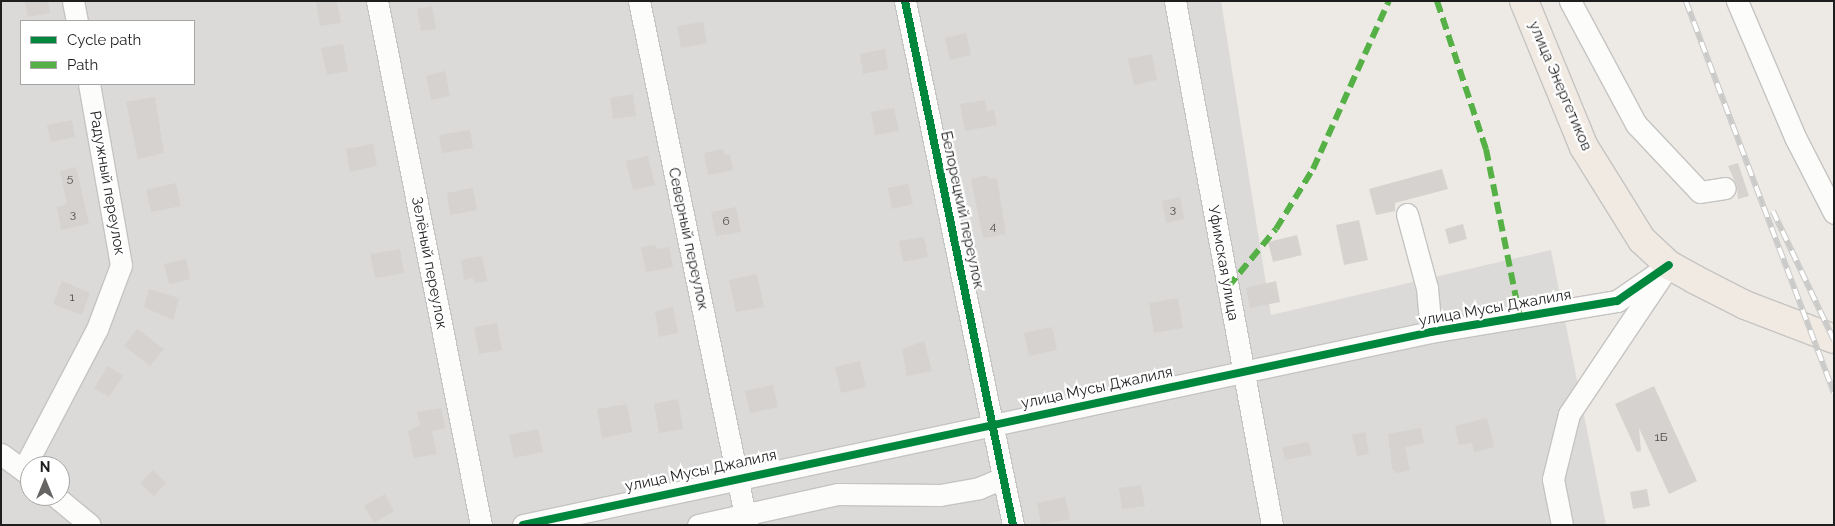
<!DOCTYPE html>
<meta charset="utf-8">
<style>
body{margin:0}
#map{position:relative;width:1835px;height:526px;overflow:hidden;background:#edeae6;font-family:Raleway,sans-serif}
div>[style]{position:absolute}
[style*='--x']{left:calc(var(--x)*1px);top:calc(var(--y)*1px);width:calc(var(--w)*1px);rotate:calc(var(--a)*1deg)}
.residential>*{inset:0;background:#dcdad8}
.building>*{inset:0;background:#d5d2cf}
.roads{filter:drop-shadow(1px 0 #c5c4c2) drop-shadow(-1px 0 #c5c4c2) drop-shadow(0 1px #c5c4c2) drop-shadow(0 -1px #c5c4c2)}
.minor>*{height:21px;margin:-10.5px;padding:0 10.5px;transform-origin:10.5px;border-radius:10.5px;background:#fcfcfb}
.major>*{height:28px;margin:-14px;padding:0 14px;transform-origin:14px;border-radius:14px;background:#f1eae3}
.rail>*{height:5.5px;margin-top:-2.75px;transform-origin:0;background:repeating-linear-gradient(90deg,#fff 0 11px,#cacac9 0 22px);box-sizing:border-box;border-block:1px solid #cacac9}
.quiet>*{height:6px;margin-top:-3px;transform-origin:0;background:repeating-linear-gradient(90deg,#55b145 0 12px,transparent 0 18px)}
.cycleway>*{height:8px;margin:-4px;padding:0 4px;transform-origin:4px;border-radius:4px;background:#00873e}
span{translate:-50% -50%;white-space:nowrap;text-align:center;line-height:1.15;-webkit-text-stroke:4.5px #fff;paint-order:stroke}
.number-label{font-size:12px;color:#4c4b4a}
.number-label span{-webkit-text-stroke-width:0}
.street-label{font-size:15px;color:#1e1e1e}
.frame{position:absolute;inset:0;border:2px solid #1e1e1e;pointer-events:none}
.legend{position:absolute;left:20px;top:20px;width:175px;height:65px;box-sizing:border-box;background:#fff;border:1px solid #a5a5a5;margin:0;padding:6px 9px;list-style:none;font-size:15px;color:#1e1e1e}
.legend li{display:flex;align-items:center;gap:10px;height:25px}
.legend b{width:25px;border:1px solid #a5a5a5}
.north{position:absolute;left:20px;top:456px;width:50px;height:50px;box-sizing:border-box;background:#fff;border:1px solid #a5a5a5;border-radius:50%;rotate:0deg;font-size:14px;font-weight:700;line-height:20px;text-align:center;color:#1e1e1e}
.north::after{content:'';display:block;margin:auto;width:18px;height:22px;background:#666564;clip-path:polygon(50% 0,100% 100%,50% 72%,0 100%)}
</style>
<div id="map">
<div class="residential">
<i style="clip-path:polygon(evenodd,1px 1px,1221px 1px,1271px 315px,1551px 250px,1606px 525px,1px 525px,1px 1px,21px 21px,194px 21px,194px 84px,21px 84px,21px 21px,1px 1px,30px 466px,60px 466px,60px 496px,30px 496px,30px 466px)"></i>
</div>
<div class="building">
<i style="clip-path:polygon(25px 1px,48px 1px,50px 13px,28px 17px)"></i>
<i style="clip-path:polygon(316px 1px,337px 1px,341px 23px,320px 26px)"></i>
<i style="clip-path:polygon(432px 6px,436px 29px,421px 31px,417px 9px)"></i>
<i style="clip-path:polygon(703px 22px,707px 43px,681px 48px,677px 26px)"></i>
<i style="clip-path:polygon(966px 33px,971px 55px,950px 60px,945px 38px)"></i>
<i style="clip-path:polygon(343px 44px,348px 71px,327px 75px,321px 48px)"></i>
<i style="clip-path:polygon(885px 49px,888px 69px,863px 74px,860px 54px)"></i>
<i style="clip-path:polygon(1152px 54px,1157px 80px,1134px 85px,1128px 59px)"></i>
<i style="clip-path:polygon(445px 71px,450px 96px,431px 100px,426px 76px)"></i>
<i style="clip-path:polygon(633px 94px,636px 116px,613px 119px,610px 98px)"></i>
<i style="clip-path:polygon(155px 97px,164px 153px,138px 159px,126px 102px)"></i>
<i style="clip-path:polygon(985px 100px,987px 111px,994px 110px,997px 125px,965px 131px,960px 104px)"></i>
<i style="clip-path:polygon(894px 108px,899px 131px,875px 135px,871px 112px)"></i>
<i style="clip-path:polygon(72px 120px,75px 137px,51px 142px,47px 125px)"></i>
<i style="clip-path:polygon(470px 130px,473px 148px,442px 153px,439px 135px)"></i>
<i style="clip-path:polygon(373px 144px,377px 166px,350px 172px,346px 149px)"></i>
<i style="clip-path:polygon(723px 149px,724px 155px,730px 154px,733px 170px,708px 175px,704px 153px)"></i>
<i style="clip-path:polygon(648px 156px,655px 185px,633px 190px,626px 161px)"></i>
<i style="clip-path:polygon(1738px 163px,1749px 196px,1738px 199px,1737px 186px,1728px 166px)"></i>
<i style="clip-path:polygon(76px 167px,89px 224px,61px 230px,57px 207px,67px 204px,60px 171px)"></i>
<i style="clip-path:polygon(1442px 169px,1448px 189px,1395px 203px,1395px 211px,1376px 215px,1369px 189px)"></i>
<i style="clip-path:polygon(987px 175px,988px 179px,997px 178px,1006px 234px,983px 238px,971px 179px)"></i>
<i style="clip-path:polygon(176px 183px,181px 206px,151px 212px,146px 190px)"></i>
<i style="clip-path:polygon(908px 184px,913px 204px,892px 209px,888px 188px)"></i>
<i style="clip-path:polygon(473px 188px,477px 210px,450px 215px,447px 193px)"></i>
<i style="clip-path:polygon(1180px 197px,1184px 219px,1166px 223px,1162px 201px)"></i>
<i style="clip-path:polygon(736px 207px,741px 232px,716px 236px,711px 212px)"></i>
<i style="clip-path:polygon(1359px 220px,1368px 260px,1344px 265px,1336px 225px)"></i>
<i style="clip-path:polygon(1463px 224px,1467px 239px,1449px 244px,1445px 229px)"></i>
<i style="clip-path:polygon(1297px 235px,1302px 255px,1273px 262px,1268px 242px)"></i>
<i style="clip-path:polygon(924px 237px,928px 257px,903px 262px,899px 241px)"></i>
<i style="clip-path:polygon(656px 245px,657px 249px,669px 247px,673px 267px,646px 272px,641px 247px)"></i>
<i style="clip-path:polygon(400px 249px,404px 273px,375px 278px,370px 254px)"></i>
<i style="clip-path:polygon(482px 256px,487px 281px,474px 283px,473px 278px,464px 280px,461px 260px)"></i>
<i style="clip-path:polygon(186px 259px,190px 279px,169px 284px,164px 264px)"></i>
<i style="clip-path:polygon(757px 274px,764px 307px,736px 312px,729px 280px)"></i>
<i style="clip-path:polygon(62px 281px,90px 293px,82px 315px,53px 304px)"></i>
<i style="clip-path:polygon(1276px 281px,1280px 302px,1250px 308px,1246px 288px)"></i>
<i style="clip-path:polygon(149px 289px,179px 298px,173px 320px,144px 307px)"></i>
<i style="clip-path:polygon(1178px 298px,1183px 328px,1154px 333px,1149px 303px)"></i>
<i style="clip-path:polygon(673px 306px,678px 333px,659px 337px,655px 312px)"></i>
<i style="clip-path:polygon(497px 323px,502px 350px,479px 354px,474px 327px)"></i>
<i style="clip-path:polygon(1052px 327px,1057px 350px,1029px 356px,1024px 333px)"></i>
<i style="clip-path:polygon(137px 329px,164px 349px,150px 366px,124px 346px)"></i>
<i style="clip-path:polygon(924px 341px,932px 371px,907px 376px,902px 349px)"></i>
<i style="clip-path:polygon(860px 361px,866px 387px,841px 393px,835px 367px)"></i>
<i style="clip-path:polygon(108px 366px,123px 376px,109px 397px,94px 388px)"></i>
<i style="clip-path:polygon(773px 385px,778px 407px,750px 413px,745px 391px)"></i>
<i style="clip-path:polygon(1654px 386px,1697px 481px,1669px 494px,1639px 428px,1641px 451px,1637px 452px,1615px 404px)"></i>
<i style="clip-path:polygon(678px 399px,683px 429px,659px 433px,654px 404px)"></i>
<i style="clip-path:polygon(627px 404px,632px 432px,602px 438px,597px 409px)"></i>
<i style="clip-path:polygon(441px 408px,445px 428px,432px 431px,437px 454px,414px 458px,408px 431px,420px 425px,417px 412px)"></i>
<i style="clip-path:polygon(1487px 418px,1494px 447px,1474px 452px,1472px 443px,1459px 445px,1455px 426px)"></i>
<i style="clip-path:polygon(1421px 428px,1424px 443px,1405px 447px,1410px 470px,1397px 473px,1392px 469px,1388px 434px)"></i>
<i style="clip-path:polygon(538px 429px,543px 452px,514px 458px,509px 435px)"></i>
<i style="clip-path:polygon(1365px 432px,1369px 454px,1357px 456px,1352px 435px)"></i>
<i style="clip-path:polygon(1309px 442px,1312px 455px,1285px 460px,1282px 447px)"></i>
<i style="clip-path:polygon(153px 470px,166px 483px,154px 496px,140px 483px)"></i>
<i style="clip-path:polygon(1141px 485px,1145px 506px,1122px 509px,1119px 488px)"></i>
<i style="clip-path:polygon(1647px 489px,1650px 506px,1633px 509px,1630px 492px)"></i>
<i style="clip-path:polygon(385px 494px,394px 511px,374px 523px,364px 506px)"></i>
<i style="clip-path:polygon(1065px 497px,1070px 519px,1041px 525px,1037px 503px)"></i>
</div>
<div class="roads">
<div class="minor">
<i style="--x:73;--y:1;--w:20;--a:79"></i>
<i style="--x:377;--y:1;--w:534;--a:78.77"></i>
<i style="--x:639;--y:1;--w:535;--a:78.35"></i>
<i style="--x:905;--y:1;--w:535;--a:78.35"></i>
<i style="--x:1175;--y:1;--w:533;--a:79.51"></i>
<i style="--x:1570;--y:1;--w:140;--a:61.8"></i>
<i style="--x:1636;--y:124;--w:93;--a:46.7"></i>
<i style="--x:1700;--y:192;--w:25;--a:-9"></i>
<i style="--x:1737;--y:1;--w:150;--a:66.9"></i>
<i style="--x:1796;--y:139;--w:83;--a:62.8"></i>
<i style="--x:1407;--y:214;--w:77;--a:74.9"></i>
<i style="--x:1427;--y:288;--w:44;--a:84.8"></i>
<i style="--x:1;--y:454;--w:36;--a:36"></i>
<i style="--x:23;--y:470;--w:159;--a:-62.3"></i>
<i style="--x:97;--y:329;--w:68;--a:-69.4"></i>
<i style="--x:121;--y:265;--w:184;--a:-100"></i>
<i style="--x:55;--y:496;--w:45;--a:39.6"></i>
<i style="--x:523;--y:525;--w:928;--a:-12"></i>
<i style="--x:1431;--y:332;--w:189;--a:-9.5"></i>
<i style="--x:1617;--y:301;--w:63;--a:-34.7"></i>
<i style="--x:698;--y:525;--w:143;--a:-12.5"></i>
<i style="--x:838;--y:494;--w:102;--a:0.6"></i>
<i style="--x:940;--y:495;--w:40;--a:-10"></i>
<i style="--x:979;--y:488;--w:26;--a:-23"></i>
<i style="--x:1562;--y:525;--w:47;--a:-101.1"></i>
<i style="--x:1553;--y:479;--w:67;--a:-76.2"></i>
<i style="--x:1569;--y:414;--w:169;--a:-56.1"></i>
</div>
<div class="major">
<i style="--x:1524;--y:1;--w:158;--a:67.7"></i>
<i style="--x:1584;--y:147;--w:110;--a:58.1"></i>
<i style="--x:1642;--y:240;--w:37;--a:43"></i>
<i style="--x:1669;--y:265;--w:29;--a:29"></i>
<i style="--x:1694;--y:279;--w:57;--a:27"></i>
<i style="--x:1745;--y:305;--w:95;--a:20.9"></i>
</div>
</div>
<div class="rail">
<i style="--x:1686;--y:1;--w:419;--a:69.3"></i>
<i style="--x:1773;--y:211;--w:143;--a:64.7"></i>
</div>
<div class="quiet">
<i style="--x:1437;--y:1;--w:156;--a:71.7"></i>
<i style="--x:1486;--y:149;--w:171;--a:78.6"></i>
<i style="--x:1228;--y:287;--w:75;--a:-50.4"></i>
<i style="--x:1276;--y:229;--w:70;--a:-58.3"></i>
<i style="--x:1313;--y:169;--w:184;--a:-65.7"></i>
</div>
<div class="cycleway">
<i style="--x:905;--y:1;--w:535;--a:78.35"></i>
<i style="--x:523;--y:525;--w:928;--a:-12"></i>
<i style="--x:1431;--y:332;--w:189;--a:-9.5"></i>
<i style="--x:1617;--y:301;--w:63;--a:-34.7"></i>
</div>
<div class="number-label">
<span style="left:70px;top:179px">5</span>
<span style="left:1173px;top:210px">3</span>
<span style="left:73px;top:215px">3</span>
<span style="left:726px;top:222px">6</span>
<span style="left:993px;top:227px">4</span>
<span style="left:72px;top:298px">1</span>
<span style="left:1661px;top:438px">1Б</span>
</div>
<div class="street-label">
<span style="left:1560px;top:86px;rotate:67deg">улица Энергетиков</span>
<span style="left:107px;top:183px;rotate:80deg">Радужный переулок</span>
<span style="left:962px;top:210px;rotate:78deg">Белорецкий переулок</span>
<span style="left:688px;top:239px;rotate:78deg">Северный переулок</span>
<span style="left:429px;top:263px;rotate:79deg">Зелёный переулок</span>
<span style="left:1223px;top:263px;rotate:80deg">Уфимская улица</span>
<span style="left:1495px;top:308px;rotate:-10deg">улица Мусы Джалиля</span>
<span style="left:1097px;top:388px;rotate:-12deg">улица Мусы Джалиля</span>
<span style="left:701px;top:471px;rotate:-12deg">улица Мусы Джалиля</span>
</div>
<div class="frame"></div>
<ul class="legend">
<li><b style="height:6px;background:#00873e"></b>Cycle path</li>
<li><b style="height:6px;background:#55b145"></b>Path</li>
</ul>
<div class="north">N</div>
</div>
